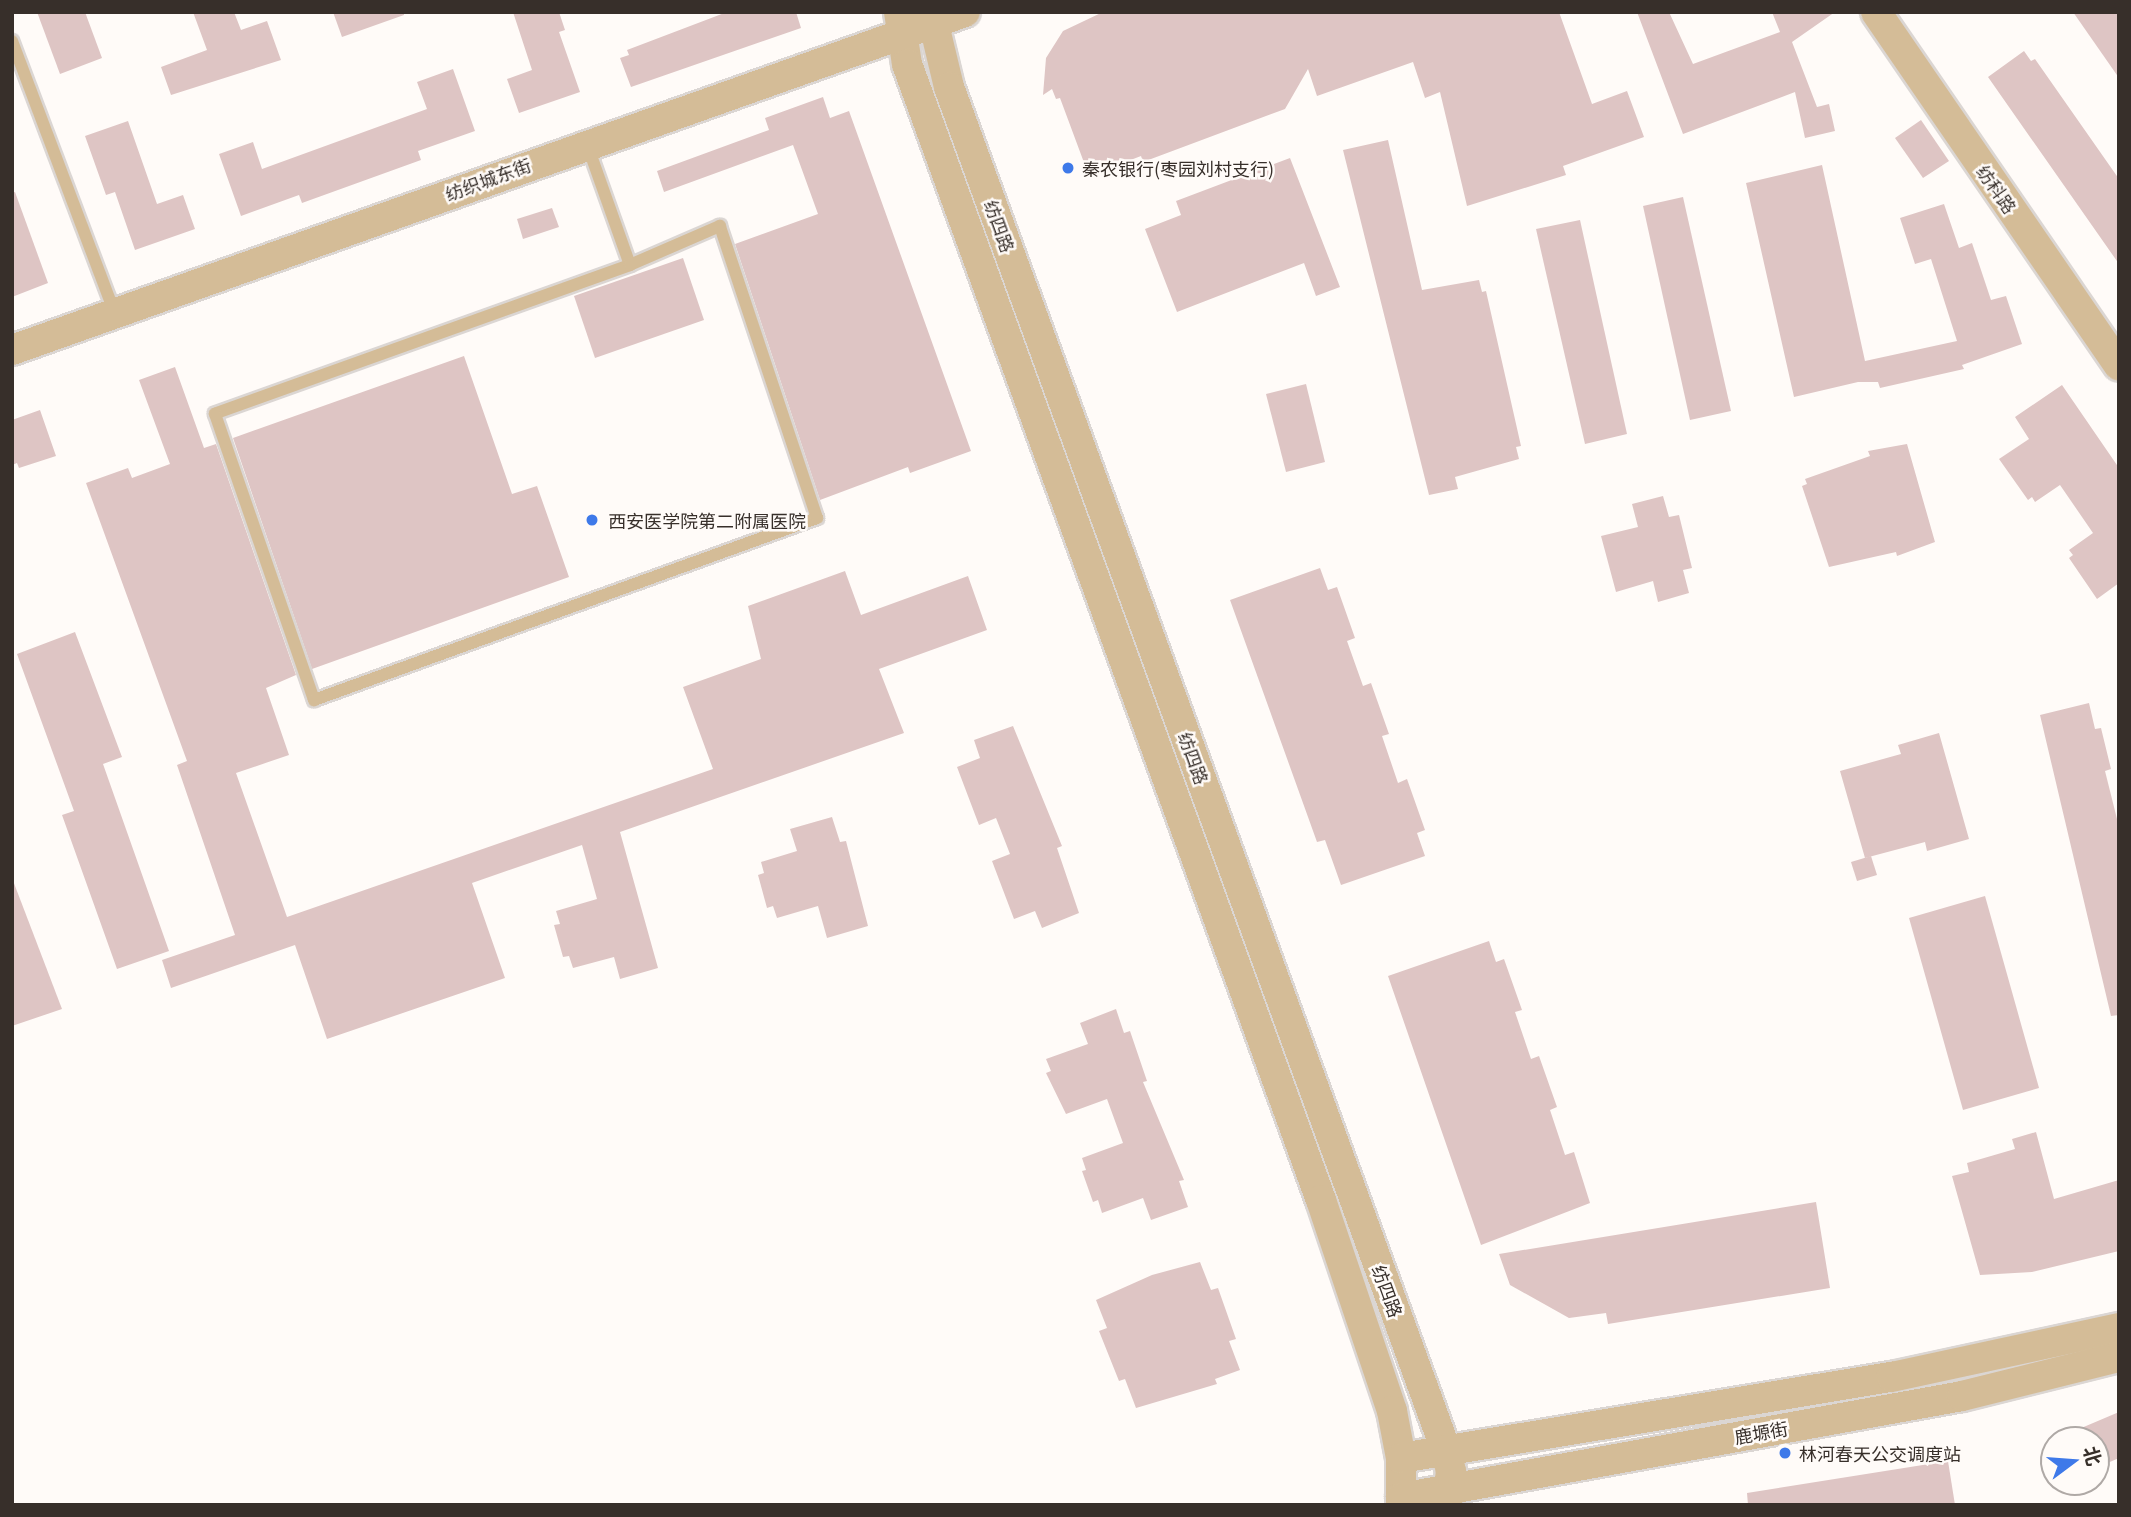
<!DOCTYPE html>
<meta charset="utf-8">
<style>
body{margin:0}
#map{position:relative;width:2131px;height:1517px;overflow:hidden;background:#fffbf8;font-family:Georgia,"Noto Sans SC",serif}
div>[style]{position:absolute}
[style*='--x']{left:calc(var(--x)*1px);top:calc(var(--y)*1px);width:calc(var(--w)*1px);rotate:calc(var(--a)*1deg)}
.building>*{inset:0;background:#dec5c4}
.roads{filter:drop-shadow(2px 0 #dbd6d3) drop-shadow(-2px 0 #dbd6d3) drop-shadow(0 2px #dbd6d3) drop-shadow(0 -2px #dbd6d3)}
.service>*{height:12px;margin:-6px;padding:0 6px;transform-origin:6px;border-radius:6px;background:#d4bc97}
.tertiary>*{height:30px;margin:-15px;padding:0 15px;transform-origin:15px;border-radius:15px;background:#d4bc97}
.dots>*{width:19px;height:19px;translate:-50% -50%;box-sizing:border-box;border:4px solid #fffbf8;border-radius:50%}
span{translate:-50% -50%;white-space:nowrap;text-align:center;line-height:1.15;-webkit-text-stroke:5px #fffbf8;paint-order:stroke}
.poi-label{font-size:18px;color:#372f2a}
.left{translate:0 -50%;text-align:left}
.street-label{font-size:18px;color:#372f2a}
.frame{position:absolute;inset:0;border:14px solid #372f2a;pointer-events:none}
.north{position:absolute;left:2040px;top:1426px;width:70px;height:70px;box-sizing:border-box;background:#fffbf8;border:2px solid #afa9a6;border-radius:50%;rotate:74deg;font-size:19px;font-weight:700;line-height:28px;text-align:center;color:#372f2a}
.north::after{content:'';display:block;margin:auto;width:24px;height:32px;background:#3e79e9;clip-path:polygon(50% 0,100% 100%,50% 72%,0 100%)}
</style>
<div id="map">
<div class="building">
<i style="clip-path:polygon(37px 12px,85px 12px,102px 58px,60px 74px)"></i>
<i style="clip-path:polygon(193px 12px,234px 12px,241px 30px,267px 21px,281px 60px,171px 95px,161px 67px,207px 50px)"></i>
<i style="clip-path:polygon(333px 12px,404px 12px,404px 15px,342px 37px)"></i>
<i style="clip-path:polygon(513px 12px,559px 12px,565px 30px,559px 32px,580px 92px,519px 113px,507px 79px,532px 70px)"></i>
<i style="clip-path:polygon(727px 12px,796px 12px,801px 28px,631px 87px,620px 58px,629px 55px,627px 50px)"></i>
<i style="clip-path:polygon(1103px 12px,1559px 12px,1592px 104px,1627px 91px,1644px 137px,1563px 166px,1566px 175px,1467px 206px,1440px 92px,1425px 98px,1413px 62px,1317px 96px,1308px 69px,1285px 109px,1143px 162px,1141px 156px,1089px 176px,1060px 98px,1056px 99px,1052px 89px,1043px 95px,1046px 58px,1063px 31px)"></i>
<i style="clip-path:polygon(1637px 12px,1669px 12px,1693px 64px,1780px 32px,1772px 12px,1835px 12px,1792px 42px,1817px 107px,1829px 104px,1835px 131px,1805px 138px,1795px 92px,1683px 134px)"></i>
<i style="clip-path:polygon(2073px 12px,2119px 12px,2119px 78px)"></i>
<i style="clip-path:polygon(2024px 51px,2031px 61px,2035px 59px,2119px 179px,2119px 264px,1988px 77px)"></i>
<i style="clip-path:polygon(453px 69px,475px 131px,418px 151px,421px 160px,302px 203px,299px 195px,241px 216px,219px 154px,253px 142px,262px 169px,427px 109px,417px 82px)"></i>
<i style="clip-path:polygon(823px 97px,830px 118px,849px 111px,971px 451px,910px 473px,908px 467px,820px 500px,735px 244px,818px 214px,793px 145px,664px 192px,657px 171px,769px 130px,765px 118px)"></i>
<i style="clip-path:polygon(1921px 120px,1949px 161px,1923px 178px,1895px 138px)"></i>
<i style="clip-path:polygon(128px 121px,157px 204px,183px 195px,195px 229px,135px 250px,115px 192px,106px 195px,85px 136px)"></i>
<i style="clip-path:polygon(1388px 140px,1422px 290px,1479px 280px,1482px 292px,1486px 291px,1521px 446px,1516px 447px,1519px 459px,1455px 477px,1458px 489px,1429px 495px,1343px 150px)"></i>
<i style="clip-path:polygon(1290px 158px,1340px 287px,1316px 296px,1304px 263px,1177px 312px,1145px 229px,1181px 215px,1176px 201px)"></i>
<i style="clip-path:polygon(1822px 165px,1865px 361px,1957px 341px,1931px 259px,1915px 264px,1900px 218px,1944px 204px,1959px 248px,1972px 243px,1991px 300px,2006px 296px,2022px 344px,1962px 365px,1964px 369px,1880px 388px,1878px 382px,1858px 382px,1794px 397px,1746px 183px)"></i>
<i style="clip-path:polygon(15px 192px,48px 283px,12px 297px,12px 193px)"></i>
<i style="clip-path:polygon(1683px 197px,1731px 411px,1690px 420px,1643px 206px)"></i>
<i style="clip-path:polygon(552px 208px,559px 227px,523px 239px,517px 219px)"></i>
<i style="clip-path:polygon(1580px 220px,1627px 434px,1585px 444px,1536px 229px)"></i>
<i style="clip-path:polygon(683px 258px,704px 320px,595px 358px,574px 296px)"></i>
<i style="clip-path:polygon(464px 356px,512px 494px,537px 486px,569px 577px,312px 669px,233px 438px)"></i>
<i style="clip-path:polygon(175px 367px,204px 448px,216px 444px,296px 675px,266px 688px,289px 755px,236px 773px,287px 917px,713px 769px,683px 687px,761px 659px,748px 606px,845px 571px,861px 615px,968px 576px,987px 630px,879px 669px,904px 733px,620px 832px,658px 968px,620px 979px,614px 957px,573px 968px,569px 956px,563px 957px,554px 925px,560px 924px,556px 911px,597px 899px,582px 845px,472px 883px,505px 978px,327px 1039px,295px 945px,171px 988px,162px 960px,235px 935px,177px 765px,187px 761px,86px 483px,128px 468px,132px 478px,170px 464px,139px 380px)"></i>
<i style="clip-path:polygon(1306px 384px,1325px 462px,1286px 472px,1266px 394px)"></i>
<i style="clip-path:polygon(2062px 385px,2119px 468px,2119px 583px,2097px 599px,2069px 558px,2073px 555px,2069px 550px,2093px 533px,2060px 485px,2035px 502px,2032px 497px,2028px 500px,1999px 459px,2029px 439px,2015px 417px)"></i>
<i style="clip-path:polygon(40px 410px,56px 456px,19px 468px,17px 463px,12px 465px,12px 420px)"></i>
<i style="clip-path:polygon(1907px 444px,1935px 542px,1897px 556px,1896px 552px,1829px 567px,1802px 486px,1807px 484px,1805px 479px,1870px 456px,1868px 451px)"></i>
<i style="clip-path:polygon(1663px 496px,1669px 517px,1679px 515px,1692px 568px,1683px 570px,1689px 593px,1658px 602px,1653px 581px,1616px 592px,1601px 536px,1638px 527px,1632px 504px)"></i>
<i style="clip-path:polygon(1320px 568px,1328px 590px,1337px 587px,1355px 638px,1347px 641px,1363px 686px,1371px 683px,1389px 734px,1382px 736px,1398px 783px,1407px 779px,1425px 830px,1417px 833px,1425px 856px,1341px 885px,1325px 840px,1317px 842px,1230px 600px)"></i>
<i style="clip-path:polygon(75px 632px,122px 757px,103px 764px,169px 951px,117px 969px,62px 815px,74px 811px,17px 654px)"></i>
<i style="clip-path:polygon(2089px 703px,2095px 729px,2101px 728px,2111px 769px,2105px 771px,2119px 827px,2119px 1015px,2111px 1016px,2040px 715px)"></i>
<i style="clip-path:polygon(1013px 726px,1062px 846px,1057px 848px,1079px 913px,1042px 928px,1035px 911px,1014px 919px,992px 861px,1010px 854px,996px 818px,979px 825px,957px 767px,980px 758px,974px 740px)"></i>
<i style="clip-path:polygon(1939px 733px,1969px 839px,1927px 851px,1925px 842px,1865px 858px,1840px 771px,1901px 754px,1898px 745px)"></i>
<i style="clip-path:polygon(832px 817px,840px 842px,846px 841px,868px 926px,827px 938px,818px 906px,777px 918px,773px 906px,767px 908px,758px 875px,764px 873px,761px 862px,797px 851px,790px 829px)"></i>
<i style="clip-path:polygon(1871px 856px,1877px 875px,1857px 881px,1851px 862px)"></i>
<i style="clip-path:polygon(12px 878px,62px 1009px,12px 1026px)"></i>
<i style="clip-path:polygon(1985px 896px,2039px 1088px,1963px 1110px,1909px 918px)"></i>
<i style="clip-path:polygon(1489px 941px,1496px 962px,1504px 959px,1522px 1010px,1515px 1012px,1531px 1059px,1539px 1056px,1557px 1107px,1550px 1110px,1565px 1155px,1574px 1152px,1590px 1203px,1481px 1245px,1388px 976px)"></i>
<i style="clip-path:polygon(1116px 1009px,1124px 1033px,1130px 1031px,1147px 1081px,1143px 1082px,1184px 1180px,1179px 1181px,1188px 1207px,1151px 1220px,1143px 1198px,1102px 1213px,1098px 1200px,1093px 1202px,1082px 1171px,1086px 1170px,1082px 1158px,1123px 1143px,1107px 1099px,1066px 1114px,1046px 1073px,1051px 1071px,1046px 1059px,1088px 1044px,1080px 1023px)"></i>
<i style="clip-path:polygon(2036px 1132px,2054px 1199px,2119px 1180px,2119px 1251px,2032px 1272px,1980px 1275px,1952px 1176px,1969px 1172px,1967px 1163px,2015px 1149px,2012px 1139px)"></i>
<i style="clip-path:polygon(1816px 1202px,1830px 1288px,1608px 1324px,1606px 1313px,1569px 1318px,1510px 1285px,1499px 1254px)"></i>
<i style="clip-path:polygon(1200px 1262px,1211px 1290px,1218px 1288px,1236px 1339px,1229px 1341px,1240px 1370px,1215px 1379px,1217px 1384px,1136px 1408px,1125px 1379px,1119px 1381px,1099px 1331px,1107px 1328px,1096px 1300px,1152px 1275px)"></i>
<i style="clip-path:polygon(2119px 1412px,2119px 1458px,2096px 1468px,2096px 1440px,2053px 1440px)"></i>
<i style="clip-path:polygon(1948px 1461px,1955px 1505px,1748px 1505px,1747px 1493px)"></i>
</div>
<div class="roads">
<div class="service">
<i style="--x:12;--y:41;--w:292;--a:69.3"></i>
<i style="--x:588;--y:147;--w:125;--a:70.4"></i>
<i style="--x:630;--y:265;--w:441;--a:160.3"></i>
<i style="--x:215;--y:414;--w:303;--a:70.9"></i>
<i style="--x:314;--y:700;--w:535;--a:-19.89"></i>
<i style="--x:817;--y:518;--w:308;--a:-108.4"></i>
<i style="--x:720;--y:226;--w:98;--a:156.6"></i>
</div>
<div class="tertiary">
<i style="--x:899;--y:12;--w:53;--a:81.3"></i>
<i style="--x:907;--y:64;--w:1209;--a:69.98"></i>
<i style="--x:1321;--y:1200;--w:223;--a:71.4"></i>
<i style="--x:1392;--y:1411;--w:48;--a:79.2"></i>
<i style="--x:1401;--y:1458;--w:47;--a:90"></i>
<i style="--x:931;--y:12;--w:77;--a:76.5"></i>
<i style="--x:949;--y:87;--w:1451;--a:69.97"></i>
<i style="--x:1446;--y:1450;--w:22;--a:77"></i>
<i style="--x:1451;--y:1471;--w:34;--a:97"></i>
<i style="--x:1876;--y:12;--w:429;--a:55.5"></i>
<i style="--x:12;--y:350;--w:1011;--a:-19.53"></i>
<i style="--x:1401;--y:1458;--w:498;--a:-9.4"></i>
<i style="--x:1892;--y:1377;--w:232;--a:-12.2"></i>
<i style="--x:1401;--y:1498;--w:570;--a:-10.3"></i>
<i style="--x:1962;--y:1396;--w:162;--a:-14"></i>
</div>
</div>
<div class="dots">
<i style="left:1068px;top:168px;background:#3e79e9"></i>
<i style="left:592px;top:520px;background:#3e79e9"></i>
<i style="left:1785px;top:1453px;background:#3e79e9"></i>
</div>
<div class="poi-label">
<span class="left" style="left:1082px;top:168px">秦农银行(枣园刘村支行)</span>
<span class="left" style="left:608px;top:520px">西安医学院第二附属医院</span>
<span class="left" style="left:1799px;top:1453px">林河春天公交调度站</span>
</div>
<div class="street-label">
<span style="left:488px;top:179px;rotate:-20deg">纺织城东街</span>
<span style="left:1997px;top:189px;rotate:55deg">纺科路</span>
<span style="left:1000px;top:226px;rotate:70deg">纺四路</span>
<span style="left:1194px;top:758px;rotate:70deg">纺四路</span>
<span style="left:1388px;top:1291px;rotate:70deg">纺四路</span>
<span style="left:1761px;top:1432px;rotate:-10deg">鹿塬街</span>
</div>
<div class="frame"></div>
<div class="north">北</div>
</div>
